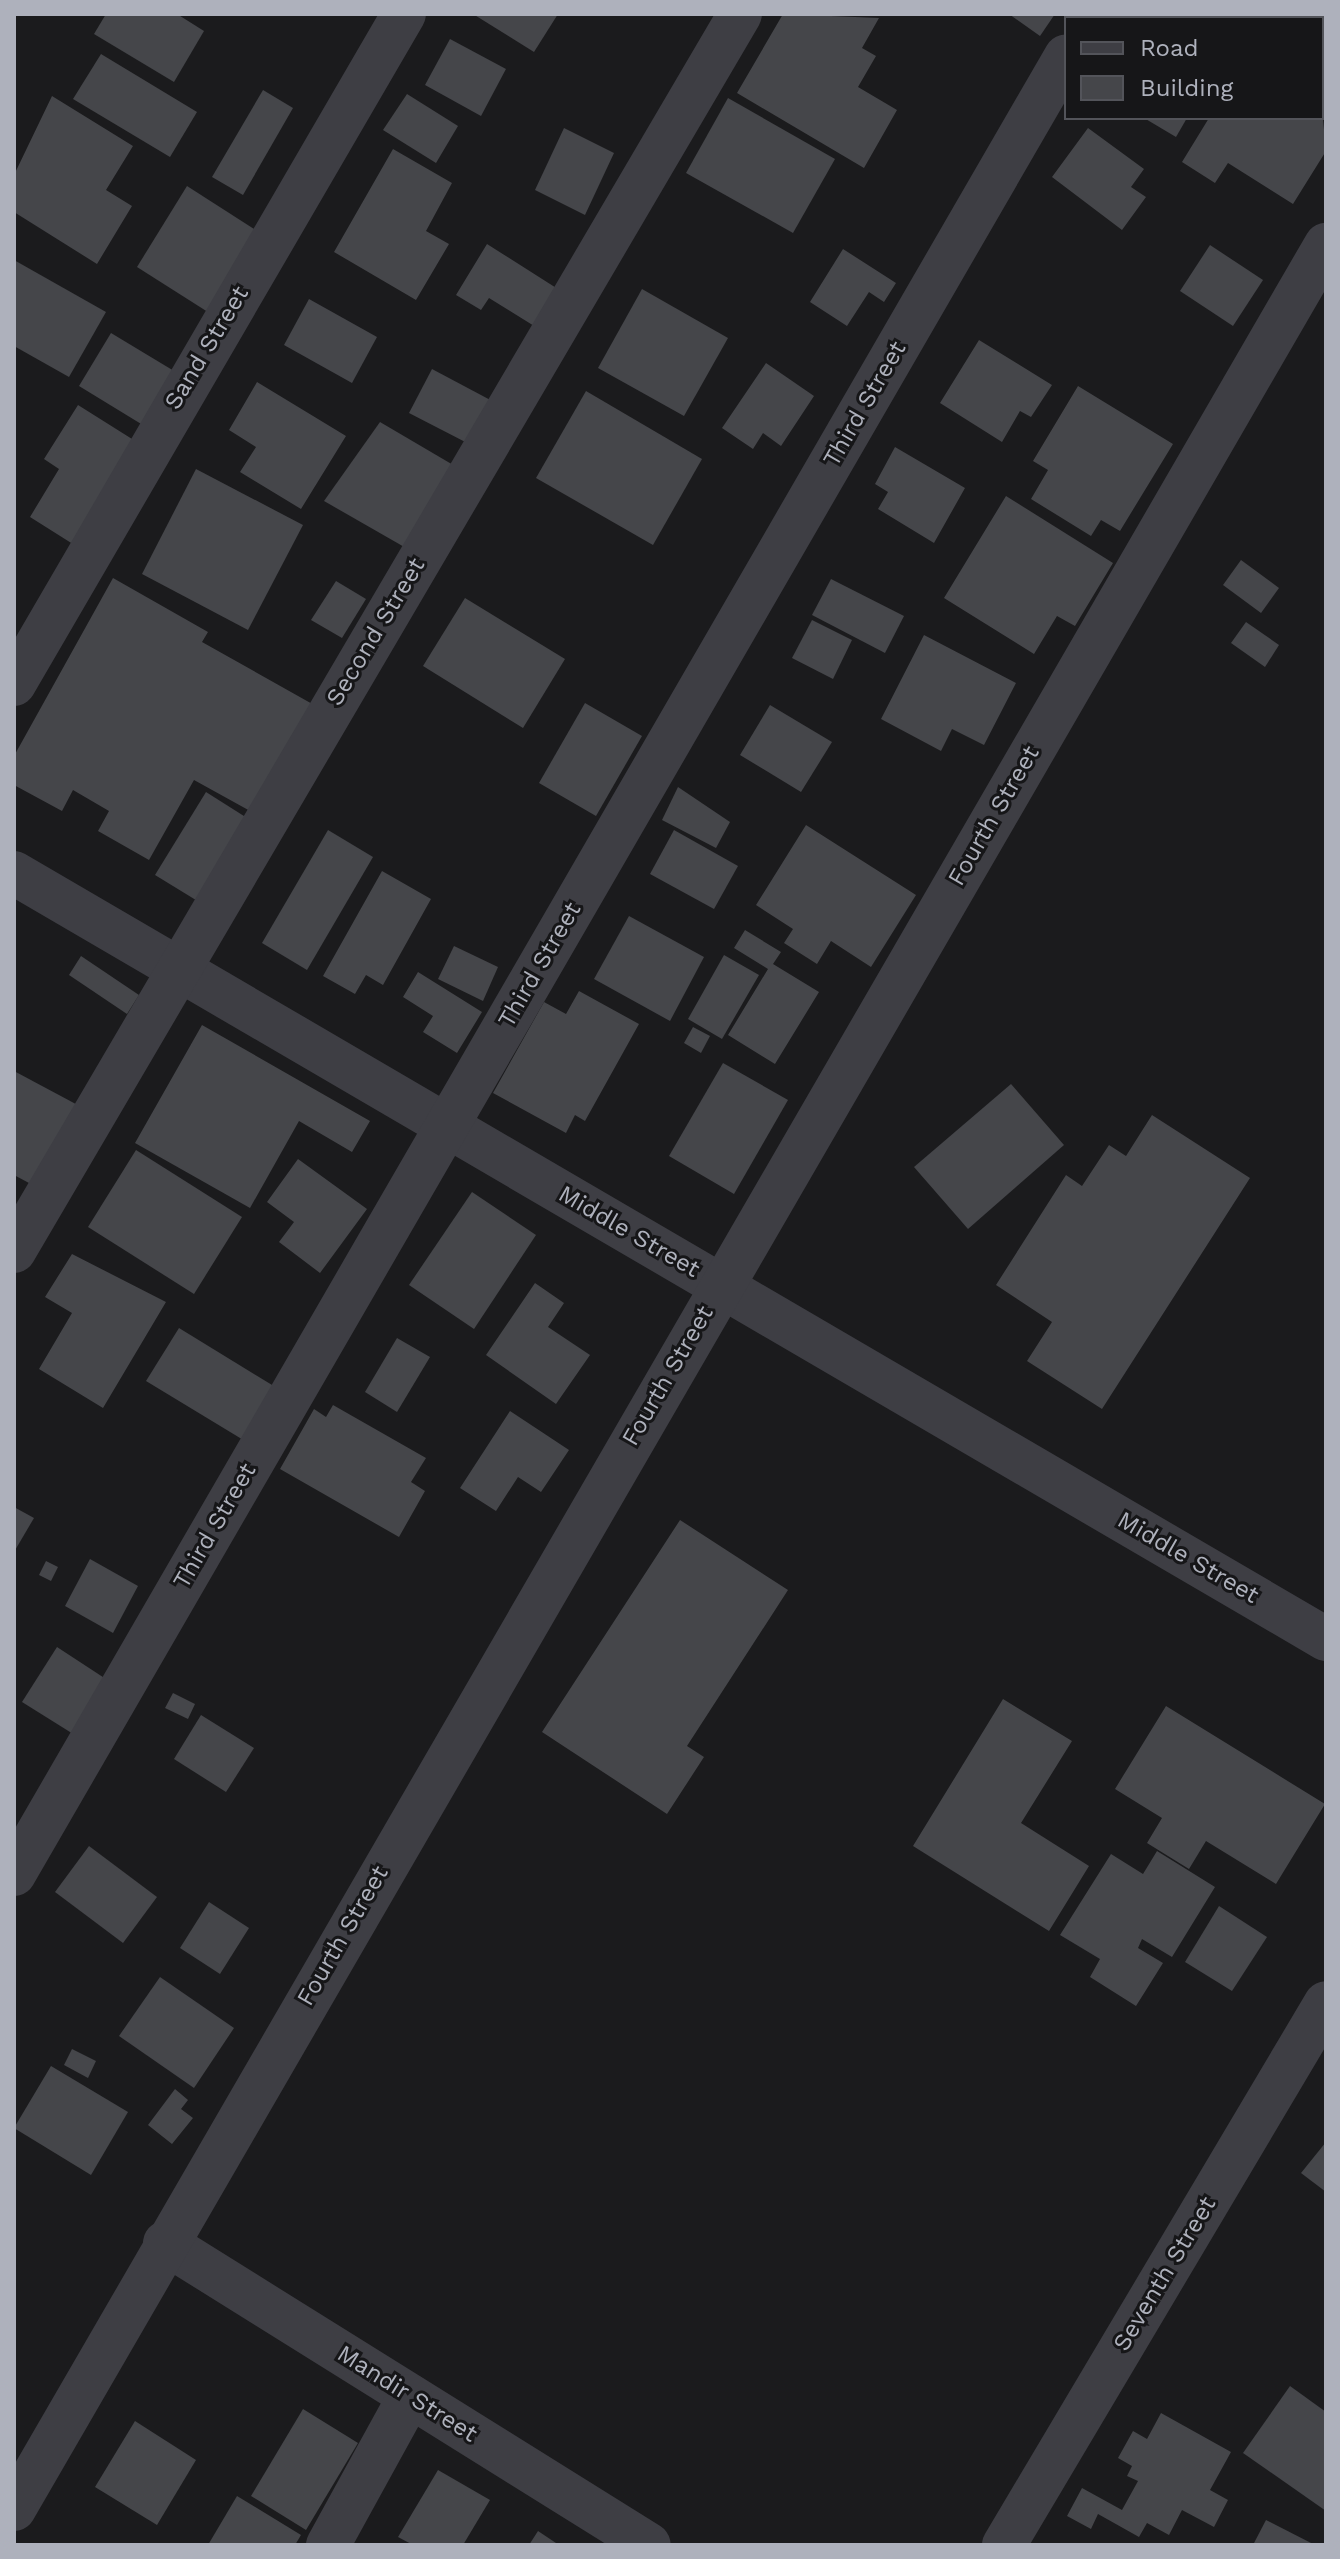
<!DOCTYPE html>
<style>
body{margin:0}
#map{position:relative;width:1340px;height:2559px;overflow:hidden;background:#1b1b1d;font-family:"Work Sans",sans-serif}
div>[style]{position:absolute}
[style*='--x']{left:calc(var(--x)*1px);top:calc(var(--y)*1px);width:calc(var(--w)*1px);rotate:calc(var(--a)*1deg)}
.building>*{inset:0;background:#45464a}
.minor>*{height:44px;margin:-22px;padding:0 22px;transform-origin:22px;border-radius:22px;background:#3e3e44}
span{translate:-50% -50%;white-space:nowrap;text-align:center;line-height:1.15;-webkit-text-stroke:6px #161618;paint-order:stroke}
.street-label{font-size:24px;color:#aeb1bc}
.frame{position:absolute;inset:0;border:16px solid #aeb1bc;pointer-events:none}
.legend{position:absolute;left:1064px;top:16px;width:260px;height:104px;box-sizing:border-box;background:#161618;border:2px solid #53545a;margin:0;padding:10px 14px;list-style:none;font-size:24px;color:#aeb1bc}
.legend li{display:flex;align-items:center;gap:16px;height:40px}
.legend b{width:40px;border:2px solid #53545a}
</style>
<div id="map">
<div class="building">
<i style="clip-path:polygon(106px 14px,177px 14px,204px 31px,174px 82px,94px 34px)"></i>
<i style="clip-path:polygon(473px 14px,558px 14px,534px 52px)"></i>
<i style="clip-path:polygon(783px 14px,879px 18px,862px 48px,876px 56px,858px 87px,897px 110px,864px 168px,737px 93px)"></i>
<i style="clip-path:polygon(1009px 14px,1055px 14px,1040px 36px)"></i>
<i style="clip-path:polygon(1200px 14px,1257px 14px,1254px 18px)"></i>
<i style="clip-path:polygon(450px 39px,506px 69px,481px 116px,425px 85px)"></i>
<i style="clip-path:polygon(101px 54px,197px 112px,170px 157px,73px 99px)"></i>
<i style="clip-path:polygon(263px 90px,293px 108px,243px 195px,212px 177px)"></i>
<i style="clip-path:polygon(407px 94px,458px 126px,436px 163px,383px 130px)"></i>
<i style="clip-path:polygon(52px 96px,133px 146px,106px 190px,132px 206px,97px 264px,14px 212px,14px 175px)"></i>
<i style="clip-path:polygon(728px 98px,835px 159px,793px 233px,686px 173px)"></i>
<i style="clip-path:polygon(1322px 108px,1326px 151px,1293px 204px,1228px 163px,1215px 183px,1182px 162px,1209px 118px,1322px 118px)"></i>
<i style="clip-path:polygon(1144px 118px,1187px 118px,1176px 137px)"></i>
<i style="clip-path:polygon(564px 128px,614px 153px,585px 215px,535px 190px)"></i>
<i style="clip-path:polygon(1088px 128px,1144px 169px,1131px 187px,1146px 197px,1122px 230px,1052px 177px)"></i>
<i style="clip-path:polygon(393px 149px,452px 183px,426px 231px,449px 244px,416px 300px,334px 252px)"></i>
<i style="clip-path:polygon(187px 186px,262px 234px,211px 314px,137px 267px)"></i>
<i style="clip-path:polygon(487px 244px,561px 291px,539px 329px,489px 298px,481px 310px,456px 295px)"></i>
<i style="clip-path:polygon(1210px 245px,1263px 280px,1233px 326px,1180px 291px)"></i>
<i style="clip-path:polygon(843px 249px,896px 283px,884px 302px,869px 292px,847px 326px,810px 302px)"></i>
<i style="clip-path:polygon(14px 260px,106px 312px,69px 377px,14px 346px)"></i>
<i style="clip-path:polygon(642px 289px,728px 338px,684px 416px,598px 368px)"></i>
<i style="clip-path:polygon(309px 299px,377px 337px,352px 383px,284px 345px)"></i>
<i style="clip-path:polygon(111px 333px,184px 377px,151px 430px,79px 386px)"></i>
<i style="clip-path:polygon(979px 340px,1052px 385px,1031px 417px,1020px 411px,1002px 442px,940px 403px)"></i>
<i style="clip-path:polygon(766px 363px,814px 396px,781px 446px,763px 433px,753px 449px,722px 428px)"></i>
<i style="clip-path:polygon(432px 369px,496px 403px,473px 446px,409px 413px)"></i>
<i style="clip-path:polygon(257px 382px,346px 436px,301px 509px,240px 472px,256px 447px,229px 430px)"></i>
<i style="clip-path:polygon(1078px 386px,1173px 444px,1120px 531px,1101px 520px,1091px 536px,1031px 499px,1048px 470px,1033px 461px)"></i>
<i style="clip-path:polygon(586px 391px,702px 459px,653px 545px,536px 478px)"></i>
<i style="clip-path:polygon(78px 405px,140px 444px,76px 546px,30px 517px,59px 469px,44px 459px)"></i>
<i style="clip-path:polygon(380px 422px,460px 469px,413px 552px,324px 501px)"></i>
<i style="clip-path:polygon(895px 447px,965px 488px,934px 543px,878px 509px,888px 492px,875px 484px)"></i>
<i style="clip-path:polygon(196px 469px,303px 525px,248px 630px,142px 574px)"></i>
<i style="clip-path:polygon(1006px 496px,1113px 563px,1075px 626px,1057px 616px,1034px 654px,944px 598px)"></i>
<i style="clip-path:polygon(1241px 560px,1279px 588px,1261px 613px,1223px 585px)"></i>
<i style="clip-path:polygon(113px 578px,208px 632px,202px 642px,323px 710px,263px 818px,194px 780px,149px 860px,98px 831px,109px 811px,73px 790px,62px 811px,14px 785px,14px 756px)"></i>
<i style="clip-path:polygon(831px 579px,904px 616px,885px 653px,812px 615px)"></i>
<i style="clip-path:polygon(336px 581px,366px 599px,342px 638px,311px 620px)"></i>
<i style="clip-path:polygon(465px 598px,565px 659px,523px 728px,423px 666px)"></i>
<i style="clip-path:polygon(812px 620px,852px 640px,833px 679px,792px 658px)"></i>
<i style="clip-path:polygon(1246px 622px,1279px 645px,1265px 667px,1231px 643px)"></i>
<i style="clip-path:polygon(924px 635px,1016px 683px,984px 745px,952px 729px,941px 751px,881px 719px)"></i>
<i style="clip-path:polygon(585px 703px,642px 736px,596px 816px,539px 783px)"></i>
<i style="clip-path:polygon(770px 705px,832px 742px,801px 792px,740px 755px)"></i>
<i style="clip-path:polygon(678px 787px,730px 822px,716px 848px,662px 820px)"></i>
<i style="clip-path:polygon(206px 792px,255px 823px,204px 905px,155px 875px)"></i>
<i style="clip-path:polygon(806px 825px,916px 895px,871px 967px,831px 941px,817px 964px,784px 943px,793px 929px,756px 905px)"></i>
<i style="clip-path:polygon(328px 830px,373px 857px,307px 970px,262px 943px)"></i>
<i style="clip-path:polygon(674px 830px,738px 866px,714px 909px,650px 874px)"></i>
<i style="clip-path:polygon(382px 871px,431px 899px,383px 985px,366px 975px,355px 994px,323px 976px)"></i>
<i style="clip-path:polygon(629px 916px,704px 957px,670px 1021px,594px 979px)"></i>
<i style="clip-path:polygon(745px 930px,781px 952px,773px 964px,819px 992px,775px 1064px,728px 1035px,768px 969px,734px 948px)"></i>
<i style="clip-path:polygon(454px 946px,498px 967px,483px 1001px,438px 979px)"></i>
<i style="clip-path:polygon(724px 955px,759px 975px,722px 1039px,688px 1019px)"></i>
<i style="clip-path:polygon(81px 956px,139px 995px,127px 1014px,69px 975px)"></i>
<i style="clip-path:polygon(418px 972px,482px 1012px,457px 1053px,423px 1032px,433px 1016px,403px 997px)"></i>
<i style="clip-path:polygon(579px 991px,639px 1024px,585px 1121px,575px 1115px,566px 1133px,493px 1093px,544px 1002px,566px 1014px)"></i>
<i style="clip-path:polygon(202px 1025px,370px 1121px,352px 1152px,299px 1121px,250px 1208px,135px 1143px)"></i>
<i style="clip-path:polygon(693px 1027px,710px 1036px,701px 1053px,684px 1043px)"></i>
<i style="clip-path:polygon(723px 1063px,788px 1100px,734px 1194px,669px 1156px)"></i>
<i style="clip-path:polygon(14px 1071px,87px 1110px,44px 1191px,14px 1175px)"></i>
<i style="clip-path:polygon(1011px 1084px,1064px 1145px,968px 1229px,914px 1167px)"></i>
<i style="clip-path:polygon(1152px 1115px,1250px 1178px,1102px 1409px,1027px 1361px,1052px 1322px,996px 1285px,1066px 1175px,1082px 1186px,1109px 1145px,1126px 1156px)"></i>
<i style="clip-path:polygon(136px 1150px,242px 1217px,194px 1294px,88px 1227px)"></i>
<i style="clip-path:polygon(298px 1159px,367px 1209px,320px 1273px,279px 1242px,294px 1222px,267px 1202px)"></i>
<i style="clip-path:polygon(472px 1192px,536px 1235px,474px 1329px,409px 1285px)"></i>
<i style="clip-path:polygon(72px 1254px,166px 1302px,103px 1408px,39px 1369px,72px 1313px,45px 1297px)"></i>
<i style="clip-path:polygon(535px 1283px,564px 1303px,548px 1327px,590px 1355px,556px 1404px,486px 1355px)"></i>
<i style="clip-path:polygon(179px 1328px,277px 1388px,245px 1441px,146px 1381px)"></i>
<i style="clip-path:polygon(397px 1338px,430px 1357px,397px 1412px,365px 1392px)"></i>
<i style="clip-path:polygon(333px 1405px,426px 1458px,411px 1482px,425px 1491px,399px 1537px,280px 1469px,314px 1409px,326px 1417px)"></i>
<i style="clip-path:polygon(510px 1411px,569px 1450px,541px 1492px,518px 1477px,496px 1511px,460px 1488px)"></i>
<i style="clip-path:polygon(14px 1507px,34px 1518px,14px 1552px)"></i>
<i style="clip-path:polygon(680px 1520px,788px 1590px,687px 1746px,704px 1757px,667px 1814px,542px 1732px)"></i>
<i style="clip-path:polygon(90px 1559px,138px 1586px,113px 1633px,65px 1606px)"></i>
<i style="clip-path:polygon(46px 1561px,58px 1567px,51px 1581px,39px 1575px)"></i>
<i style="clip-path:polygon(57px 1647px,112px 1683px,78px 1737px,22px 1702px)"></i>
<i style="clip-path:polygon(173px 1693px,195px 1704px,188px 1719px,165px 1708px)"></i>
<i style="clip-path:polygon(1003px 1699px,1072px 1741px,1021px 1823px,1089px 1866px,1049px 1931px,913px 1846px)"></i>
<i style="clip-path:polygon(1166px 1706px,1325px 1804px,1276px 1884px,1206px 1841px,1189px 1869px,1147px 1843px,1162px 1818px,1115px 1789px)"></i>
<i style="clip-path:polygon(201px 1715px,254px 1748px,226px 1792px,174px 1759px)"></i>
<i style="clip-path:polygon(89px 1846px,157px 1897px,123px 1943px,55px 1892px)"></i>
<i style="clip-path:polygon(1157px 1851px,1215px 1887px,1172px 1957px,1142px 1939px,1138px 1948px,1163px 1963px,1136px 2006px,1090px 1977px,1100px 1959px,1060px 1935px,1111px 1854px,1143px 1874px)"></i>
<i style="clip-path:polygon(209px 1902px,249px 1928px,220px 1974px,180px 1948px)"></i>
<i style="clip-path:polygon(1219px 1906px,1267px 1937px,1232px 1991px,1185px 1962px)"></i>
<i style="clip-path:polygon(160px 1977px,234px 2028px,194px 2088px,119px 2036px)"></i>
<i style="clip-path:polygon(72px 2049px,96px 2061px,88px 2078px,64px 2065px)"></i>
<i style="clip-path:polygon(51px 2066px,128px 2112px,91px 2175px,14px 2128px)"></i>
<i style="clip-path:polygon(175px 2089px,188px 2100px,181px 2109px,193px 2118px,172px 2144px,148px 2125px)"></i>
<i style="clip-path:polygon(1326px 2142px,1326px 2192px,1301px 2173px)"></i>
<i style="clip-path:polygon(1290px 2386px,1326px 2412px,1326px 2511px,1243px 2453px)"></i>
<i style="clip-path:polygon(303px 2409px,358px 2443px,306px 2530px,251px 2496px)"></i>
<i style="clip-path:polygon(1161px 2413px,1231px 2452px,1210px 2490px,1228px 2500px,1214px 2527px,1182px 2510px,1169px 2535px,1147px 2523px,1139px 2537px,1098px 2514px,1091px 2529px,1067px 2516px,1082px 2488px,1122px 2510px,1138px 2481px,1127px 2476px,1132px 2466px,1118px 2458px,1133px 2431px,1147px 2439px)"></i>
<i style="clip-path:polygon(135px 2421px,196px 2460px,157px 2525px,95px 2487px)"></i>
<i style="clip-path:polygon(438px 2470px,490px 2500px,463px 2545px,413px 2545px,398px 2537px)"></i>
<i style="clip-path:polygon(237px 2496px,301px 2535px,295px 2545px,208px 2545px)"></i>
<i style="clip-path:polygon(1266px 2520px,1315px 2545px,1253px 2545px)"></i>
<i style="clip-path:polygon(538px 2531px,559px 2545px,529px 2545px)"></i>
</div>
<div class="minor">
<i style="--x:1088;--y:18;--w:4;--a:-63"></i>
<i style="--x:14;--y:684;--w:775;--a:-59.8"></i>
<i style="--x:14;--y:873;--w:1519;--a:30.28"></i>
<i style="--x:14;--y:1251;--w:1434;--a:-59.59"></i>
<i style="--x:14;--y:1874;--w:2100;--a:-59.94"></i>
<i style="--x:165;--y:2243;--w:570;--a:31.96"></i>
<i style="--x:14;--y:2509;--w:2617;--a:-59.91"></i>
<i style="--x:328;--y:2545;--w:170;--a:-61.2"></i>
<i style="--x:1004;--y:2545;--w:630;--a:-59.29"></i>
</div>
<div class="street-label">
<span style="left:207px;top:348px;rotate:-59deg">Sand Street</span>
<span style="left:865px;top:404px;rotate:-60deg">Third Street</span>
<span style="left:376px;top:632px;rotate:-59deg">Second Street</span>
<span style="left:994px;top:816px;rotate:-60deg">Fourth Street</span>
<span style="left:540px;top:965px;rotate:-60deg">Third Street</span>
<span style="left:629px;top:1232px;rotate:30deg">Middle Street</span>
<span style="left:668px;top:1376px;rotate:-60deg">Fourth Street</span>
<span style="left:215px;top:1526px;rotate:-60deg">Third Street</span>
<span style="left:1188px;top:1558px;rotate:30deg">Middle Street</span>
<span style="left:343px;top:1936px;rotate:-60deg">Fourth Street</span>
<span style="left:1165px;top:2274px;rotate:-59deg">Seventh Street</span>
<span style="left:407px;top:2394px;rotate:32deg">Mandir Street</span>
</div>
<div class="frame"></div>
<ul class="legend">
<li><b style="height:10px;background:#3e3e44"></b>Road</li>
<li><b style="height:22px;background:#45464a"></b>Building</li>
</ul>
</div>
